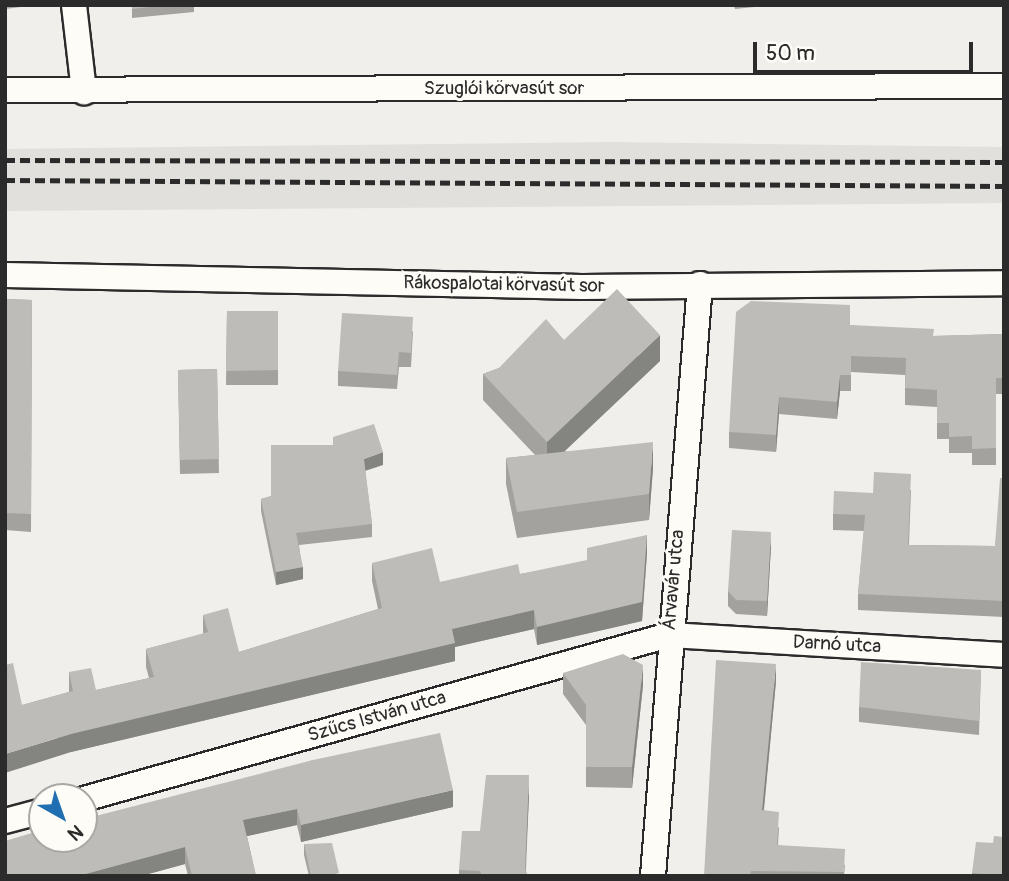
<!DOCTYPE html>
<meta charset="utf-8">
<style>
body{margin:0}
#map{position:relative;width:1009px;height:881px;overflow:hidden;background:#f0efeb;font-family:Pangolin,sans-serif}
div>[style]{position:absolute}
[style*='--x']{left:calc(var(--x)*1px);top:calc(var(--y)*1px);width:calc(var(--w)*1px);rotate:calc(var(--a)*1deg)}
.built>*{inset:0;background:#e1e0dc}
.roads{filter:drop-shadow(2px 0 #2b2b2b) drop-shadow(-2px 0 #2b2b2b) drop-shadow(0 2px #2b2b2b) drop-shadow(0 -2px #2b2b2b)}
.minor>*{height:24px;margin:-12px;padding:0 12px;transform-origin:12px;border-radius:12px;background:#fdfcf7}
.rail>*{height:5px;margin-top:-2.5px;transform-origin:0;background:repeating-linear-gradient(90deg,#2b2b2b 0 10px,transparent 0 15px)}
.wall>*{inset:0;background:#a3a29e}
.shaded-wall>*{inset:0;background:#848481}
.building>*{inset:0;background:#bdbcb8}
span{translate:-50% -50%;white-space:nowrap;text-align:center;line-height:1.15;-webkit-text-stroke:6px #fdfcf7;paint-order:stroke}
.street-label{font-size:19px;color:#2b2b2b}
.frame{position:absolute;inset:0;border:7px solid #2b2b2b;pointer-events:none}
.north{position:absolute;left:28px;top:783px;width:70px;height:70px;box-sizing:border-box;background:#fdfcf7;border:2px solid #a9a8a5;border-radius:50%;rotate:140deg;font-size:19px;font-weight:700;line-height:28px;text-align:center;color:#2b2b2b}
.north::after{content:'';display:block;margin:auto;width:24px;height:32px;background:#1f6fb2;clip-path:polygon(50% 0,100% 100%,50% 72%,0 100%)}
.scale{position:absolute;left:753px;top:42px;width:220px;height:32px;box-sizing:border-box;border:4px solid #2b2b2b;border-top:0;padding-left:9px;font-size:21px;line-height:24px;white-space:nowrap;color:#2b2b2b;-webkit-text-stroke:5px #fdfcf7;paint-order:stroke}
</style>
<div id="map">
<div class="built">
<i style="clip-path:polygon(610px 142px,1004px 147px,1004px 203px,5px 211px,5px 149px)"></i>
</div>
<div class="roads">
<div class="minor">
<i style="--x:74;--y:5;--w:88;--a:83.4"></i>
<i style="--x:5;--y:90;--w:999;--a:-0.23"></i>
<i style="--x:5;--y:275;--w:577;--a:1.19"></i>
<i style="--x:582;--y:287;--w:422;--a:-0.5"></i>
<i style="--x:84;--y:799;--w:608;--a:-15.66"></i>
<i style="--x:669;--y:635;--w:336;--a:3.4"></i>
<i style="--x:5;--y:821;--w:38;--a:-15"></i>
<i style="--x:653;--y:876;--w:594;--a:-85.46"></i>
</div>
</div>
<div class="rail">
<i style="--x:5;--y:160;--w:999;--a:0.11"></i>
<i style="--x:5;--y:180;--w:999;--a:0.34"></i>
</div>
<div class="wall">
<i style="clip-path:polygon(5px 5px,21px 5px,21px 7px,5px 9px)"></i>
<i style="clip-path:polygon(132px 5px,194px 5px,194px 12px,132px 18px)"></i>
<i style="clip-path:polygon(734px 5px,775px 5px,735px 9px)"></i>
<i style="clip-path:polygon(5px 299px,32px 300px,31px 532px,5px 530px)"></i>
<i style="clip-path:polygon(227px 311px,278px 311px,278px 385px,226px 385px)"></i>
<i style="clip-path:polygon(850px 325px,934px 336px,1004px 334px,1004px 394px,996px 394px,996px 465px,972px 465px,972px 453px,949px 453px,949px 439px,937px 439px,937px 407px,905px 405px,905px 375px,851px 372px,851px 391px,840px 391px,837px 419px,779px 414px,776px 452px,729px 448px,729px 432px)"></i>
<i style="clip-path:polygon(413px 331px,411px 367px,399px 367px,397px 389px,338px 386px,338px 371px)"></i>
<i style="clip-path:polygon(564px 340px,660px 361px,564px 451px,653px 468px,649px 520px,517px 538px,506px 484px,506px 458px,535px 455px,483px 400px,483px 374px,499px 368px)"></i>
<i style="clip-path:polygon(217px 369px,219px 473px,180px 474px,178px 370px)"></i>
<i style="clip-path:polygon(383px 465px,365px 471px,372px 524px,372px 537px,299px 545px,303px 579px,276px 585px,261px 511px,261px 499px)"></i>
<i style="clip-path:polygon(1004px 478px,1004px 617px,858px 610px,858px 594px,864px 531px,833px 530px,833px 514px,873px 493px,911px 490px,909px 545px,995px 546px)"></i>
<i style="clip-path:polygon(771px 546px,767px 616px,736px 614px,728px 606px,728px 591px)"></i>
<i style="clip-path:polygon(647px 553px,642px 621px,537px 645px,534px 629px,455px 647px,455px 661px,71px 752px,22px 705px,69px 692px,69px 672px,96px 690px,149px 678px,146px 667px,146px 649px,203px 634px,203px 615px,239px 652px,378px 609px,372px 581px,372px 563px,440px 582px,520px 574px)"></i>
<i style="clip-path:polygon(981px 670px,979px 735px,859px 722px,859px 707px)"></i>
<i style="clip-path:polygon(563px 673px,643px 685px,632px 788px,586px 787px,586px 725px,563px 694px)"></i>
<i style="clip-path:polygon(776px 681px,764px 810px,779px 828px,778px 845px,845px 865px,844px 876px,704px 876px)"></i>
<i style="clip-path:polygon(313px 760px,453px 807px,301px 842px,297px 825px,247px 836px,256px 876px,188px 876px,185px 864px,141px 876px,5px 876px)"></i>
<i style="clip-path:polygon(529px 795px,526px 870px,527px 876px,459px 876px,459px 870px,480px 831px)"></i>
<i style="clip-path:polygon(993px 843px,1004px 876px,972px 876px,972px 873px)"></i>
<i style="clip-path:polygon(304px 844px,339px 876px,309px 876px,304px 855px)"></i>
</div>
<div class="shaded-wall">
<i style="clip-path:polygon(660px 335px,660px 361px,547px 468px,547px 442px)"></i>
<i style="clip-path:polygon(840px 375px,840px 391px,837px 419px,837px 402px)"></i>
<i style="clip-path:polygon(779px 397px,779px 414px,776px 452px,776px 435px)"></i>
<i style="clip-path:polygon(653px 442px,653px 468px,649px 520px,649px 494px)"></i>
<i style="clip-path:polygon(383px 452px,383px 465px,364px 471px,364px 459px)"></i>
<i style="clip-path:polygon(771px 532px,771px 546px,767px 616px,767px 601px)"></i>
<i style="clip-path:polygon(647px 535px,647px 553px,642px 621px,537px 645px,537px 627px)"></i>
<i style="clip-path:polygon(303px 567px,303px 579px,276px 585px,276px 572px)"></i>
<i style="clip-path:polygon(534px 610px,534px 629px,455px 647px,455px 661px,71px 752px,5px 773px,5px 754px,71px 734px,452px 629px)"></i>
<i style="clip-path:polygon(776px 664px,776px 681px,762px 827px,762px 810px)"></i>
<i style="clip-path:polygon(643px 665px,643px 685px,632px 788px,632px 767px)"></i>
<i style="clip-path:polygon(529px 775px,529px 795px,525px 876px)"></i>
<i style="clip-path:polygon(453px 790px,453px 807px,301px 842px,301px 825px)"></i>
<i style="clip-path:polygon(297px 809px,297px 825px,243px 837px,243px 820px)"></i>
<i style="clip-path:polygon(185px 847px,185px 864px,141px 876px,78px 876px)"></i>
</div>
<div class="building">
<i style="clip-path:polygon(132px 5px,168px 5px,132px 9px)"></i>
<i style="clip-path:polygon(617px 289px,660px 335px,547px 442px,483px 374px,499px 368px,546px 319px,564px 340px)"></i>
<i style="clip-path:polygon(5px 299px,32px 300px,31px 514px,5px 513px)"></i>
<i style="clip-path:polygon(751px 301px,850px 305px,850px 325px,934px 329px,933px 336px,1004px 334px,1004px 378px,996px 378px,996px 448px,972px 449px,972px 436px,949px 437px,949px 423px,937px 423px,937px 390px,905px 388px,906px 358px,851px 356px,851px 375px,840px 375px,837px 402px,779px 397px,776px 435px,729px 432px,736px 312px)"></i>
<i style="clip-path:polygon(227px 311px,278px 311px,278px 370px,226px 371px)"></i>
<i style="clip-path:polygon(342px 313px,413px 317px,411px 353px,399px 352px,397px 375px,338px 371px)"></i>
<i style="clip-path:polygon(217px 369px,219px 459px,180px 460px,178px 370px)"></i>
<i style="clip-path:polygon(374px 424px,383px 452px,364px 459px,372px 524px,296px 533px,303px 567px,276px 572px,261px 499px,271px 496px,271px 445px,333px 445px,333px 437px)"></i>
<i style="clip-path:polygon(653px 442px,649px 494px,517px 512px,506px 458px)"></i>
<i style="clip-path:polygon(874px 472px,911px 474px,908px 545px,995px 546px,1000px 478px,1004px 478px,1004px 601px,858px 594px,865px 515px,833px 514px,834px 491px,873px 493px)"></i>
<i style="clip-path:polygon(732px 530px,771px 532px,767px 601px,736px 600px,728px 591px)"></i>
<i style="clip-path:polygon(647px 535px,642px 602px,537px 627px,534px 610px,452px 629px,455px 643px,71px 734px,5px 754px,5px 665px,13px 663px,22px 705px,73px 691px,69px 672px,91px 668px,96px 690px,154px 677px,146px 649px,208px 632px,203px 615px,228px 608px,239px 652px,382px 608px,372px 563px,432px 548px,440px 582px,518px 564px,520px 574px,587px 560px,587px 548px)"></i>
<i style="clip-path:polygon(623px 654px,643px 665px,632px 767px,586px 767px,586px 705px,563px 673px)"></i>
<i style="clip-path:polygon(716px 660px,776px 664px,762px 810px,779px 812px,777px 845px,845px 849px,844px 872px,751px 871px,750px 876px,704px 876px)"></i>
<i style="clip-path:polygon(861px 662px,981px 670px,979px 721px,859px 707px)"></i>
<i style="clip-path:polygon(440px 733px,453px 790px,301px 825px,297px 809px,243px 820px,256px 876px,192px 876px,185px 847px,78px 876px,5px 876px,5px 841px,42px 830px,42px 839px,84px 839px,84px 819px,313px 760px)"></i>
<i style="clip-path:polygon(486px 775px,529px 775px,525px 868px,527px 876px,482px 876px,480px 871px,459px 870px,462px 831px,480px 831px)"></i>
<i style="clip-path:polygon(994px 836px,1004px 837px,1004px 876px,972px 873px,976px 842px,993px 843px)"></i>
<i style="clip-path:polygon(332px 843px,339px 873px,328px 876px,311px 876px,304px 844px)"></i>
</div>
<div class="street-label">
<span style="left:504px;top:89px">Szuglói körvasút sor</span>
<span style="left:504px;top:285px;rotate:1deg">Rákospalotai körvasút sor</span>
<span style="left:674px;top:580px;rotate:-85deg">Árvavár utca</span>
<span style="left:837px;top:645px;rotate:3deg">Darnó utca</span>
<span style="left:377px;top:717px;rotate:-16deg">Szűcs István utca</span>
</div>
<div class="frame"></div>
<div class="north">N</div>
<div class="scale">50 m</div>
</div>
